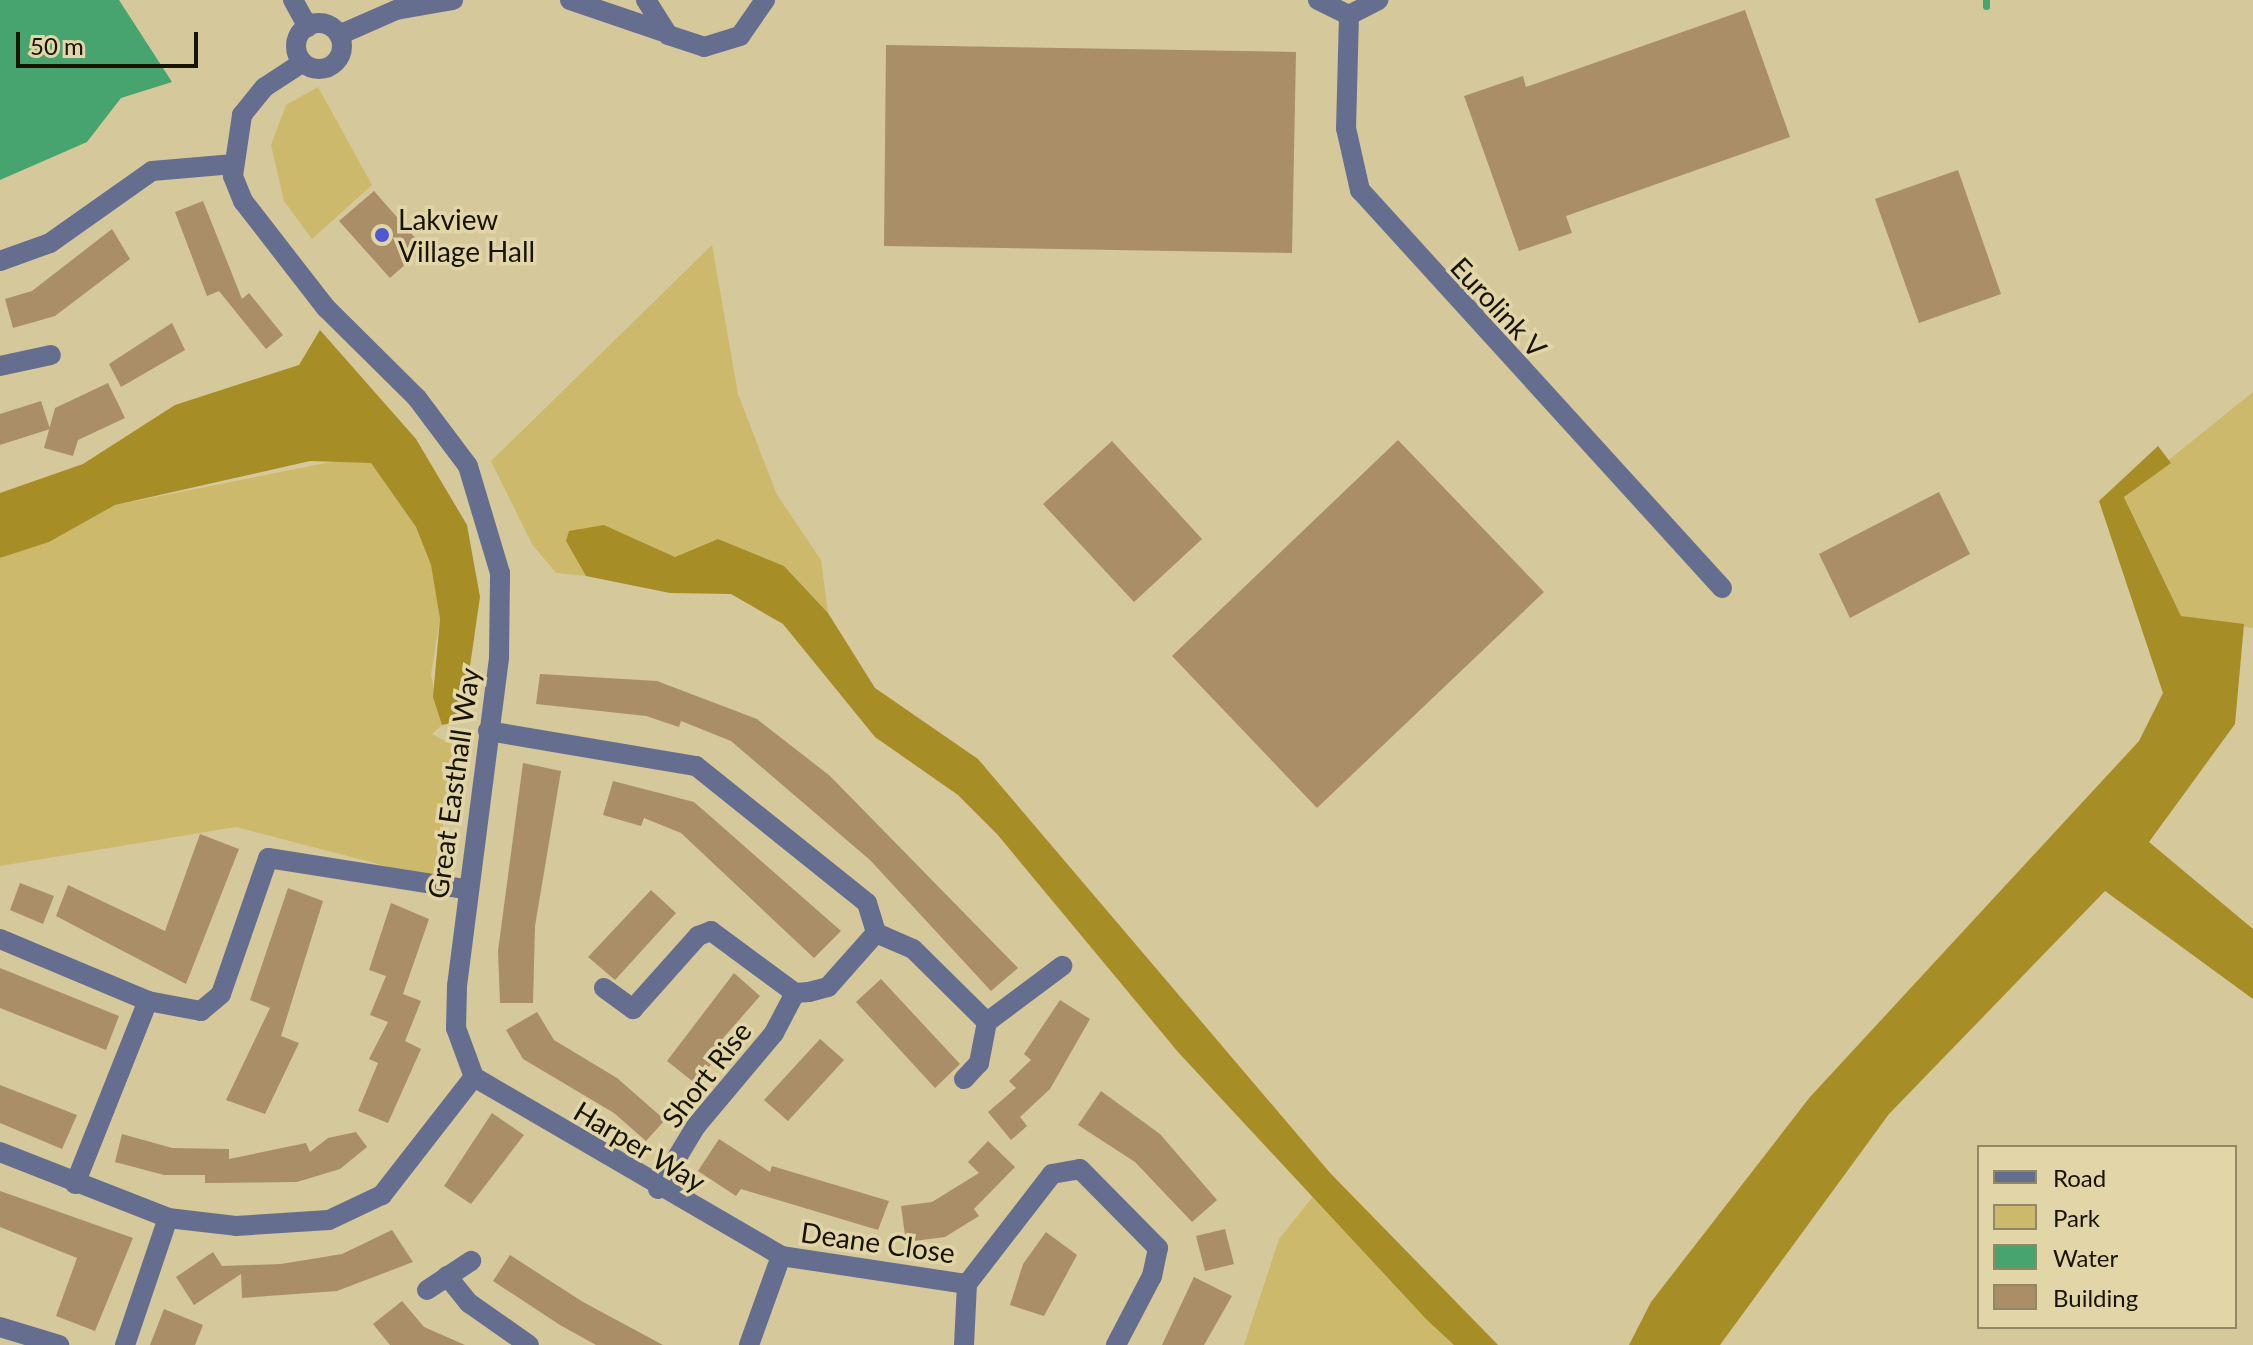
<!DOCTYPE html>
<style>
body{margin:0}
#map{position:relative;width:2253px;height:1345px;overflow:hidden;background:#d5c89b;font-family:Lato,sans-serif}
div>[style]{position:absolute}
[style*='--x']{left:calc(var(--x)*1px);top:calc(var(--y)*1px);width:calc(var(--w)*1px);rotate:calc(var(--a)*1deg)}
.green>*{inset:0;background:#cdb96b}
.forest>*{inset:0;background:#a68d25}
.water>*{inset:0;background:#47a46e}
.stream>*{height:7px;margin:-3.5px;padding:0 3.5px;transform-origin:3.5px;border-radius:3.5px;background:#47a46e}
.building>*{inset:0;background:#a98e68}
.minor>*{height:20px;margin:-10px;padding:0 10px;transform-origin:10px;border-radius:10px;background:#666e90}
.minor>.ring{margin:-10px;padding:0;box-sizing:content-box;background:none;border:20px solid #666e90;border-radius:50%}
.dots>*{width:22px;height:22px;translate:-50% -50%;box-sizing:border-box;border:4px solid #e2d5a7;border-radius:50%}
span{translate:-50% -50%;white-space:nowrap;text-align:center;line-height:1.15;-webkit-text-stroke:7px #e2d5a7;paint-order:stroke}
.poi-label{font-size:28px;color:#181404}
.left{translate:0 -50%;text-align:left}
.street-label{font-size:28px;color:#181404}
.legend{position:absolute;left:1977px;top:1145px;width:260px;height:184px;box-sizing:border-box;background:#e2d5a7;border:2px solid #918866;margin:0;padding:10px 14px;list-style:none;font-size:24px;color:#181404}
.legend li{display:flex;align-items:center;gap:16px;height:40px}
.legend b{width:40px;border:2px solid #918866}
.scale{position:absolute;left:16px;top:32px;width:182px;height:36px;box-sizing:border-box;border:4px solid #181404;border-top:0;padding-left:10px;font-size:24px;line-height:28px;white-space:nowrap;color:#181404;-webkit-text-stroke:6px #e2d5a7;paint-order:stroke}
</style>
<div id="map">
<div class="green">
<i style="clip-path:polygon(318px 87px,372px 185px,312px 239px,284px 201px,271px 145px,286px 105px)"></i>
<i style="clip-path:polygon(712px 245px,738px 394px,777px 495px,821px 560px,828px 613px,784px 566px,718px 539px,675px 557px,604px 525px,566px 541px,586px 576px,556px 573px,532px 544px,491px 461px)"></i>
<i style="clip-path:polygon(2253px 392px,2253px 628px,2181px 616px,2124px 496px)"></i>
<i style="clip-path:polygon(351px 458px,371px 463px,416px 527px,431px 565px,440px 619px,431px 675px,442px 725px,432px 734px,459px 748px,432px 878px,236px 827px,0 866px,0 558px,49px 542px,115px 505px)"></i>
<i style="clip-path:polygon(1331px 1174px,1498px 1345px,1244px 1345px,1279px 1239px)"></i>
</div>
<div class="forest">
<i style="clip-path:polygon(320px 330px,416px 439px,467px 525px,480px 597px,462px 721px,442px 725px,433px 697px,440px 619px,431px 565px,416px 527px,371px 463px,310px 461px,115px 505px,49px 542px,0 558px,0 493px,83px 464px,175px 405px,299px 365px)"></i>
<i style="clip-path:polygon(2158px 446px,2171px 463px,2124px 497px,2181px 616px,2244px 624px,2235px 724px,2149px 842px,2253px 929px,2253px 999px,2105px 891px,1889px 1114px,1720px 1345px,1629px 1345px,1651px 1302px,1810px 1097px,2139px 741px,2163px 693px,2099px 501px)"></i>
<i style="clip-path:polygon(604px 525px,675px 557px,718px 539px,784px 566px,828px 613px,875px 688px,978px 759px,1331px 1174px,1498px 1345px,1454px 1345px,1427px 1320px,1178px 1052px,997px 834px,958px 795px,875px 737px,783px 624px,731px 594px,670px 593px,586px 576px,566px 541px,569px 531px)"></i>
</div>
<div class="water">
<i style="clip-path:polygon(0 0,119px 0,172px 82px,121px 98px,87px 142px,0 180px)"></i>
</div>
<div class="stream">
<i style="--x:1986;--y:0;--w:6;--a:90"></i>
</div>
<div class="building">
<i style="clip-path:polygon(1745px 10px,1790px 137px,1566px 216px,1572px 233px,1519px 251px,1464px 96px,1523px 76px,1526px 87px)"></i>
<i style="clip-path:polygon(886px 45px,1296px 52px,1292px 253px,884px 246px)"></i>
<i style="clip-path:polygon(1958px 170px,2001px 294px,1919px 323px,1875px 199px)"></i>
<i style="clip-path:polygon(374px 191px,424px 248px,390px 278px,339px 221px)"></i>
<i style="clip-path:polygon(203px 201px,242px 299px,249px 293px,283px 335px,266px 349px,219px 291px,207px 296px,175px 212px)"></i>
<i style="clip-path:polygon(112px 229px,130px 259px,55px 316px,13px 328px,5px 299px,32px 291px)"></i>
<i style="clip-path:polygon(172px 323px,185px 350px,121px 387px,109px 364px)"></i>
<i style="clip-path:polygon(108px 383px,125px 418px,78px 440px,73px 456px,44px 448px,55px 408px)"></i>
<i style="clip-path:polygon(41px 401px,50px 429px,0 445px,0 414px)"></i>
<i style="clip-path:polygon(1398px 440px,1544px 592px,1317px 808px,1172px 656px)"></i>
<i style="clip-path:polygon(1112px 441px,1202px 539px,1134px 602px,1043px 504px)"></i>
<i style="clip-path:polygon(1939px 492px,1970px 554px,1850px 618px,1819px 554px)"></i>
<i style="clip-path:polygon(540px 674px,657px 681px,757px 719px,830px 776px,1018px 968px,991px 991px,870px 860px,731px 741px,681px 721px,679px 727px,646px 716px,536px 704px)"></i>
<i style="clip-path:polygon(523px 763px,561px 771px,535px 926px,533px 1003px,500px 1003px,498px 951px)"></i>
<i style="clip-path:polygon(613px 781px,694px 802px,841px 931px,814px 958px,681px 833px,644px 818px,641px 826px,603px 815px)"></i>
<i style="clip-path:polygon(200px 834px,239px 849px,186px 984px,56px 916px,68px 885px,165px 931px)"></i>
<i style="clip-path:polygon(20px 883px,54px 896px,43px 924px,10px 910px)"></i>
<i style="clip-path:polygon(288px 888px,323px 901px,281px 1036px,299px 1043px,265px 1114px,226px 1100px,270px 1008px,250px 1000px)"></i>
<i style="clip-path:polygon(651px 890px,676px 913px,615px 980px,588px 957px)"></i>
<i style="clip-path:polygon(391px 903px,429px 919px,403px 994px,421px 1001px,405px 1041px,421px 1049px,388px 1123px,358px 1111px,378px 1063px,369px 1059px,388px 1022px,370px 1015px,386px 976px,369px 970px)"></i>
<i style="clip-path:polygon(0 968px,119px 1016px,106px 1050px,0 1008px)"></i>
<i style="clip-path:polygon(734px 973px,760px 996px,710px 1053px,716px 1058px,696px 1084px,667px 1061px)"></i>
<i style="clip-path:polygon(881px 979px,960px 1064px,935px 1088px,856px 1002px)"></i>
<i style="clip-path:polygon(1060px 1000px,1090px 1019px,1050px 1089px,1020px 1117px,1027px 1126px,1011px 1140px,988px 1112px,1016px 1088px,1009px 1081px,1031px 1060px,1024px 1054px)"></i>
<i style="clip-path:polygon(537px 1012px,554px 1040px,617px 1078px,665px 1120px,646px 1141px,614px 1113px,523px 1059px,506px 1030px)"></i>
<i style="clip-path:polygon(820px 1039px,844px 1060px,788px 1121px,764px 1100px)"></i>
<i style="clip-path:polygon(0 1085px,77px 1115px,62px 1149px,0 1123px)"></i>
<i style="clip-path:polygon(1101px 1091px,1160px 1134px,1217px 1200px,1192px 1222px,1135px 1162px,1078px 1125px)"></i>
<i style="clip-path:polygon(492px 1113px,524px 1135px,471px 1204px,444px 1186px)"></i>
<i style="clip-path:polygon(356px 1132px,367px 1147px,340px 1169px,297px 1182px,205px 1183px,205px 1175px,164px 1175px,115px 1162px,122px 1134px,172px 1148px,229px 1149px,229px 1159px,306px 1143px,310px 1152px,328px 1138px)"></i>
<i style="clip-path:polygon(719px 1139px,770px 1172px,772px 1166px,889px 1201px,878px 1230px,741px 1189px,736px 1196px,698px 1171px)"></i>
<i style="clip-path:polygon(988px 1141px,1015px 1167px,974px 1209px,979px 1216px,945px 1237px,906px 1242px,901px 1206px,932px 1202px,979px 1173px,968px 1162px)"></i>
<i style="clip-path:polygon(0 1191px,133px 1238px,95px 1331px,56px 1316px,77px 1258px,0 1227px)"></i>
<i style="clip-path:polygon(1225px 1229px,1234px 1264px,1205px 1271px,1196px 1236px)"></i>
<i style="clip-path:polygon(392px 1230px,413px 1262px,337px 1291px,242px 1298px,241px 1274px,194px 1305px,176px 1277px,213px 1252px,222px 1266px,281px 1264px,342px 1254px)"></i>
<i style="clip-path:polygon(1046px 1232px,1077px 1255px,1044px 1316px,1010px 1305px,1023px 1264px)"></i>
<i style="clip-path:polygon(510px 1255px,583px 1302px,663px 1345px,596px 1345px,560px 1325px,493px 1281px)"></i>
<i style="clip-path:polygon(1194px 1277px,1232px 1296px,1204px 1345px,1162px 1345px)"></i>
<i style="clip-path:polygon(402px 1301px,424px 1327px,465px 1345px,390px 1345px,373px 1324px)"></i>
<i style="clip-path:polygon(164px 1309px,203px 1325px,195px 1345px,150px 1345px)"></i>
</div>
<div class="minor">
<i style="--x:293;--y:0;--w:31;--a:61"></i>
<i style="--x:570;--y:0;--w:96;--a:18.8"></i>
<i style="--x:646;--y:0;--w:41;--a:57.8"></i>
<i style="--x:668;--y:35;--w:38;--a:18"></i>
<i style="--x:704;--y:47;--w:38;--a:-17"></i>
<i style="--x:740;--y:36;--w:44;--a:-55.2"></i>
<i style="--x:1318;--y:0;--w:34;--a:26"></i>
<i style="--x:1349;--y:15;--w:33;--a:-27"></i>
<i style="--x:1349;--y:15;--w:113;--a:91.5"></i>
<i style="--x:1346;--y:128;--w:64;--a:77.3"></i>
<i style="--x:1360;--y:190;--w:538;--a:47.71"></i>
<i class="ring" style="left:296px;top:23px;width:26px;height:26px"></i>
<i style="--x:339;--y:35;--w:62;--a:-23.7"></i>
<i style="--x:396;--y:10;--w:58;--a:-10"></i>
<i style="--x:0;--y:261;--w:53;--a:-19.8"></i>
<i style="--x:50;--y:243;--w:125;--a:-35.2"></i>
<i style="--x:152;--y:171;--w:82;--a:-4.9"></i>
<i style="--x:0;--y:366;--w:52;--a:-12.2"></i>
<i style="--x:488;--y:731;--w:211;--a:9.6"></i>
<i style="--x:696;--y:766;--w:219;--a:38.7"></i>
<i style="--x:867;--y:903;--w:31;--a:73"></i>
<i style="--x:876;--y:933;--w:40;--a:23.4"></i>
<i style="--x:913;--y:949;--w:104;--a:44.6"></i>
<i style="--x:987;--y:1022;--w:42;--a:101"></i>
<i style="--x:979;--y:1063;--w:22;--a:133"></i>
<i style="--x:0;--y:939;--w:160;--a:22.7"></i>
<i style="--x:148;--y:1001;--w:54;--a:10.7"></i>
<i style="--x:201;--y:1011;--w:26;--a:-40"></i>
<i style="--x:221;--y:994;--w:144;--a:-70.9"></i>
<i style="--x:268;--y:858;--w:198;--a:9"></i>
<i style="--x:604;--y:988;--w:36;--a:36"></i>
<i style="--x:633;--y:1009;--w:98;--a:-48.3"></i>
<i style="--x:698;--y:936;--w:14;--a:-21"></i>
<i style="--x:711;--y:931;--w:104;--a:36.4"></i>
<i style="--x:795;--y:993;--w:14;--a:-4"></i>
<i style="--x:809;--y:992;--w:20;--a:-15"></i>
<i style="--x:828;--y:987;--w:72;--a:-48.4"></i>
<i style="--x:987;--y:1022;--w:94;--a:-36.7"></i>
<i style="--x:474;--y:1077;--w:355;--a:30.2"></i>
<i style="--x:781;--y:1256;--w:188;--a:8.6"></i>
<i style="--x:0;--y:1152;--w:180;--a:21.4"></i>
<i style="--x:168;--y:1218;--w:68;--a:6.7"></i>
<i style="--x:236;--y:1226;--w:93;--a:-3.7"></i>
<i style="--x:329;--y:1220;--w:59;--a:-25.3"></i>
<i style="--x:382;--y:1195;--w:150;--a:-52.1"></i>
<i style="--x:474;--y:1077;--w:52;--a:-110.2"></i>
<i style="--x:456;--y:1028;--w:42;--a:-88.6"></i>
<i style="--x:457;--y:986;--w:331;--a:-82.7"></i>
<i style="--x:499;--y:658;--w:85;--a:-89.3"></i>
<i style="--x:500;--y:573;--w:112;--a:-106.7"></i>
<i style="--x:468;--y:466;--w:85;--a:-126.9"></i>
<i style="--x:417;--y:398;--w:128;--a:-135.3"></i>
<i style="--x:326;--y:308;--w:135;--a:-127.8"></i>
<i style="--x:243;--y:201;--w:27;--a:-112"></i>
<i style="--x:233;--y:176;--w:62;--a:-81.6"></i>
<i style="--x:242;--y:115;--w:36;--a:-51"></i>
<i style="--x:265;--y:87;--w:45;--a:-33.3"></i>
<i style="--x:75;--y:1184;--w:197;--a:-68.3"></i>
<i style="--x:658;--y:1189;--w:74;--a:-58.9"></i>
<i style="--x:696;--y:1126;--w:121;--a:-50"></i>
<i style="--x:774;--y:1033;--w:45;--a:-62.3"></i>
<i style="--x:447;--y:1276;--w:35;--a:51"></i>
<i style="--x:469;--y:1303;--w:73;--a:35"></i>
<i style="--x:427;--y:1290;--w:53;--a:-33.4"></i>
<i style="--x:0;--y:1327;--w:62;--a:17"></i>
<i style="--x:125;--y:1345;--w:134;--a:-71.3"></i>
<i style="--x:749;--y:1345;--w:95;--a:-70.2"></i>
<i style="--x:964;--y:1345;--w:61;--a:-87.2"></i>
<i style="--x:967;--y:1284;--w:139;--a:-52.3"></i>
<i style="--x:1052;--y:1174;--w:28;--a:-10"></i>
<i style="--x:1080;--y:1169;--w:111;--a:45.4"></i>
<i style="--x:1158;--y:1248;--w:29;--a:102"></i>
<i style="--x:1152;--y:1276;--w:78;--a:117.6"></i>
</div>
<div class="dots">
<i style="left:382px;top:235px;background:#4f58ce"></i>
</div>
<div class="poi-label">
<span class="left" style="left:398px;top:235px">Lakview<br>Village Hall</span>
</div>
<div class="street-label">
<span style="left:1499px;top:307px;rotate:47deg">Eurolink V</span>
<span style="left:453px;top:783px;rotate:-82deg">Great Easthall Way</span>
<span style="left:706px;top:1074px;rotate:-52deg">Short Rise</span>
<span style="left:640px;top:1146px;rotate:31deg">Harper Way</span>
<span style="left:878px;top:1242px;rotate:8deg">Deane Close</span>
</div>
<ul class="legend">
<li><b style="height:10px;background:#666e90"></b>Road</li>
<li><b style="height:22px;background:#cdb96b"></b>Park</li>
<li><b style="height:22px;background:#47a46e"></b>Water</li>
<li><b style="height:22px;background:#a98e68"></b>Building</li>
</ul>
<div class="scale">50 m</div>
</div>
